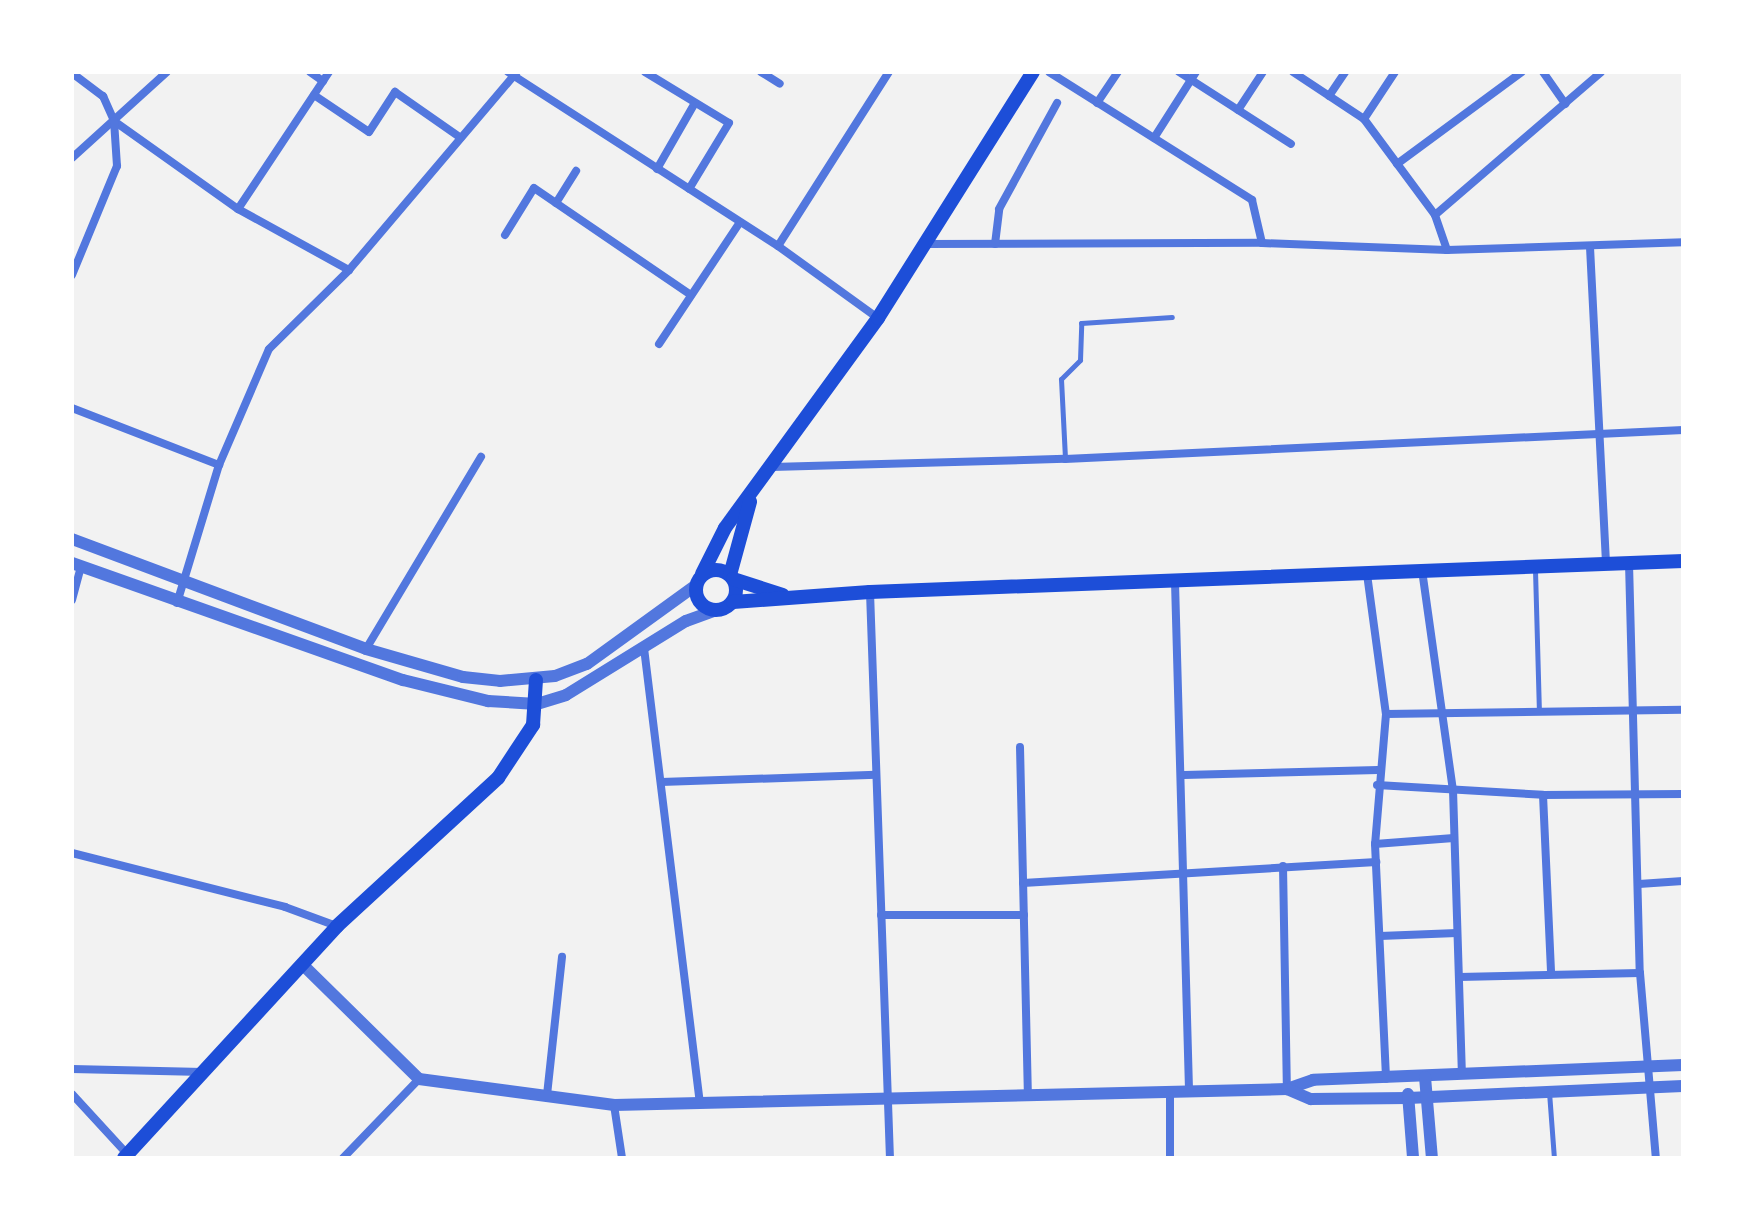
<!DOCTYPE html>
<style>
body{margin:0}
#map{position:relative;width:1755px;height:1230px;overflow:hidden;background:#f2f2f2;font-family:"Varela Round",sans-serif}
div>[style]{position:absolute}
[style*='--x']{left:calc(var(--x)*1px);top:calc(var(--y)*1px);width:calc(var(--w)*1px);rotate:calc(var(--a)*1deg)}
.service>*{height:5px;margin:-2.5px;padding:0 2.5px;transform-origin:2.5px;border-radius:2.5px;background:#5277de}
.minor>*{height:8px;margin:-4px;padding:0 4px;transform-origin:4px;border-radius:4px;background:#5277de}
.tertiary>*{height:12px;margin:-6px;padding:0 6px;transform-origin:6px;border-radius:6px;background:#5277de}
.secondary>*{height:14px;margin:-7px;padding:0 7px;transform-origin:7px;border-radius:7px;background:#1d4ed8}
.secondary>.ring{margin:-7px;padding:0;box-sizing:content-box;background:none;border:14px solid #1d4ed8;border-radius:50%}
span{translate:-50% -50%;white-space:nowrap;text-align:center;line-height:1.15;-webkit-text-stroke:8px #fff;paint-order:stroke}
.frame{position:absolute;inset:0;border:74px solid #fff;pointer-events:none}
</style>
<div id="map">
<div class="service">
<i style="--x:1065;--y:458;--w:79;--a:-92.9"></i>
<i style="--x:1061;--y:379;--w:27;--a:-45"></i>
<i style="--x:1080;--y:360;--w:37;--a:-88"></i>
<i style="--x:1081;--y:323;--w:91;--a:-3.8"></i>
<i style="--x:1535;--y:570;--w:139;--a:88.4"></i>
<i style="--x:1549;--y:1092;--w:66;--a:85.7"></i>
</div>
<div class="minor">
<i style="--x:310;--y:72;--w:16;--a:35"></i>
<i style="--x:508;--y:72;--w:321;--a:32.8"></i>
<i style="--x:778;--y:246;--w:123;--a:35.8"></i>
<i style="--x:645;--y:72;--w:98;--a:31.3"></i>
<i style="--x:729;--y:123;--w:77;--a:121.2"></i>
<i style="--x:761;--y:72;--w:22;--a:32"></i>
<i style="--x:1049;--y:72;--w:240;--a:32.2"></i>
<i style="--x:1252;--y:200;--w:44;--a:76.9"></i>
<i style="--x:1179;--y:72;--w:133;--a:32.7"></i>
<i style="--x:1293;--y:72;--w:85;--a:33.5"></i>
<i style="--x:1364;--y:119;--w:119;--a:53.5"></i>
<i style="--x:1543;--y:72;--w:39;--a:55"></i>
<i style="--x:72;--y:73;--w:39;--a:37"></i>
<i style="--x:103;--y:96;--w:27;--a:66"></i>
<i style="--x:114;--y:121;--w:152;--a:35.4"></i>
<i style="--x:238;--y:209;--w:127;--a:28.8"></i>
<i style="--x:314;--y:95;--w:66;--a:33.9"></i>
<i style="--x:369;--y:132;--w:48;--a:-57"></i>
<i style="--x:395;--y:92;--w:80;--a:34.9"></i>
<i style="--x:1329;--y:96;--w:29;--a:-56"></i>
<i style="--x:1097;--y:103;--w:37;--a:-56"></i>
<i style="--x:1238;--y:110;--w:45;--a:-56.7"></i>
<i style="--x:1364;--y:119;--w:56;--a:-56.6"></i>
<i style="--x:1154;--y:138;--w:78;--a:-57.5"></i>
<i style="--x:72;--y:158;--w:128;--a:-42.2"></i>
<i style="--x:1397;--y:164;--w:155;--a:-36.4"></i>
<i style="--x:657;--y:169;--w:76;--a:-60.1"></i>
<i style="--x:556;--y:203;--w:38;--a:-58"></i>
<i style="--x:238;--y:209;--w:164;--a:-56.4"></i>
<i style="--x:505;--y:235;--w:55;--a:-58.3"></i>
<i style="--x:534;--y:188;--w:190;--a:34.3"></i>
<i style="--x:925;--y:244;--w:337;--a:-0.2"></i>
<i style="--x:1262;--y:243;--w:185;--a:2.2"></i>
<i style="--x:1447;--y:250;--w:236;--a:-1.9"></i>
<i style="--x:995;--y:244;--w:35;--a:-83"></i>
<i style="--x:999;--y:209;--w:121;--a:-61.3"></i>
<i style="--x:778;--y:246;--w:206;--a:-57.5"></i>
<i style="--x:1590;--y:247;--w:317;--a:87.1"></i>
<i style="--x:1447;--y:250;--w:37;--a:-109"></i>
<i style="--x:1435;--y:215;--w:219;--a:-40.7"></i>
<i style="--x:72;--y:275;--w:118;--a:-67.6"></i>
<i style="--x:117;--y:166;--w:45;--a:-93.8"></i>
<i style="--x:659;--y:344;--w:146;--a:-56.4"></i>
<i style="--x:72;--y:408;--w:158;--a:21.2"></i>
<i style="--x:772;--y:467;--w:293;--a:-1.6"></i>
<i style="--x:1065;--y:459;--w:619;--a:-2.69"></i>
<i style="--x:1629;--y:563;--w:410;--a:88.5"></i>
<i style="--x:1640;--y:973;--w:186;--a:85.1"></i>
<i style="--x:1422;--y:570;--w:222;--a:82"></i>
<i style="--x:1453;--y:790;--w:284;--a:88.2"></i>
<i style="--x:1367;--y:574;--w:141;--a:82.3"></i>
<i style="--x:1386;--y:714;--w:130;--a:94.8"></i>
<i style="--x:1375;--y:844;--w:235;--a:87.3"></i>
<i style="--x:1175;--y:582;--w:508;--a:88.42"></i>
<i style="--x:870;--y:592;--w:566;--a:87.98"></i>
<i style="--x:72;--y:600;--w:35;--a:-75"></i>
<i style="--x:177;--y:603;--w:144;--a:-73.1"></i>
<i style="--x:219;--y:465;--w:126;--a:-66.7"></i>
<i style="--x:269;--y:349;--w:112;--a:-44.6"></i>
<i style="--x:349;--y:270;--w:260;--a:-49.7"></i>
<i style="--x:644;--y:648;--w:456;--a:83"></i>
<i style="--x:366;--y:649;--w:224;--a:-59.1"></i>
<i style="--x:1386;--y:714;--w:297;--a:-0.8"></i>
<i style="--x:1020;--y:747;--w:344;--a:88.7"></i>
<i style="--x:1184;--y:775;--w:194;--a:-1.5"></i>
<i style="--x:661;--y:782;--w:215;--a:-1.9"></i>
<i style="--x:1377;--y:785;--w:166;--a:3.4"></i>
<i style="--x:1543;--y:795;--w:140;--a:-0.4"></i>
<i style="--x:1543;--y:795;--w:177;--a:87.4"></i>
<i style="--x:1375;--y:844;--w:79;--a:-4.3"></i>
<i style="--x:72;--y:853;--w:220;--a:14.2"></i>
<i style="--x:285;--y:907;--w:55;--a:20.1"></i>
<i style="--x:1283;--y:866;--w:223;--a:89"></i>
<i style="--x:1023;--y:883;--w:354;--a:-3.4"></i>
<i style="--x:1639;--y:884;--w:44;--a:-3.9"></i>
<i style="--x:881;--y:915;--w:143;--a:0"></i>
<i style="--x:1380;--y:936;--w:77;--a:-2.2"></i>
<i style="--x:1459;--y:977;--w:181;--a:-1.3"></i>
<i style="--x:72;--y:1069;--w:131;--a:1.3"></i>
<i style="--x:72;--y:1094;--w:83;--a:47.4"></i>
<i style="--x:547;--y:1095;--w:139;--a:-83.8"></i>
<i style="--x:614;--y:1105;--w:54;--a:81.4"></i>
<i style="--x:343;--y:1158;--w:110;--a:-46.1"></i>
<i style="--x:1170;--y:1158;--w:68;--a:-90"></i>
</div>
<div class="tertiary">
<i style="--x:72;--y:539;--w:314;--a:20.5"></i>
<i style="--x:366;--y:649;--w:101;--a:16.1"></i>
<i style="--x:463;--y:677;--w:37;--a:6"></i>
<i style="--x:500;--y:681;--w:55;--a:-5.2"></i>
<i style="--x:555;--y:676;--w:34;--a:-21"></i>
<i style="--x:587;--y:664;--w:135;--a:-35.9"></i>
<i style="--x:72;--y:563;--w:351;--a:19.5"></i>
<i style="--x:403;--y:680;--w:88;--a:13.9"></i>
<i style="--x:488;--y:701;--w:49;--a:3.5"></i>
<i style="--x:537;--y:704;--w:30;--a:-17"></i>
<i style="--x:566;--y:695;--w:141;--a:-31.7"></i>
<i style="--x:686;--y:621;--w:32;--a:-20"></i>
<i style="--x:302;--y:964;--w:164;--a:44.5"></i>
<i style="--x:419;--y:1079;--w:197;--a:7.6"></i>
<i style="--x:614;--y:1105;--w:673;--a:-1.36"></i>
<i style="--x:1683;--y:1065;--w:370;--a:177.7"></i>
<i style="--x:1313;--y:1080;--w:28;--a:161"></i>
<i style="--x:1287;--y:1089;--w:26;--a:23"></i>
<i style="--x:1311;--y:1099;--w:97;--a:-0.6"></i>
<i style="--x:1408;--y:1098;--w:275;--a:-2.5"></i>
<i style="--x:1425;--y:1077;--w:81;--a:85.1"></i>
<i style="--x:1408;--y:1094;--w:64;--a:85.5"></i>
</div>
<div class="secondary">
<i class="ring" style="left:696px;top:570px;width:26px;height:26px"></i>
<i style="--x:702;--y:574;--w:51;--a:-63.4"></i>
<i style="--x:725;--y:528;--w:260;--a:-53.9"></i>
<i style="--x:878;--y:318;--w:291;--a:-57.8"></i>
<i style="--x:730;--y:575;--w:76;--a:-74.7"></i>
<i style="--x:733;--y:579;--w:52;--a:17.7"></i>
<i style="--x:733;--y:602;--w:137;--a:-4.2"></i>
<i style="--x:870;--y:592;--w:814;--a:-2.18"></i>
<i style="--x:124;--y:1158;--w:315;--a:-47.4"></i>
<i style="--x:337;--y:926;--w:219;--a:-42.6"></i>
<i style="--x:498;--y:778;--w:64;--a:-56.6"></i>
<i style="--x:533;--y:725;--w:45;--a:-86.2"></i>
</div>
<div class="frame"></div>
</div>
